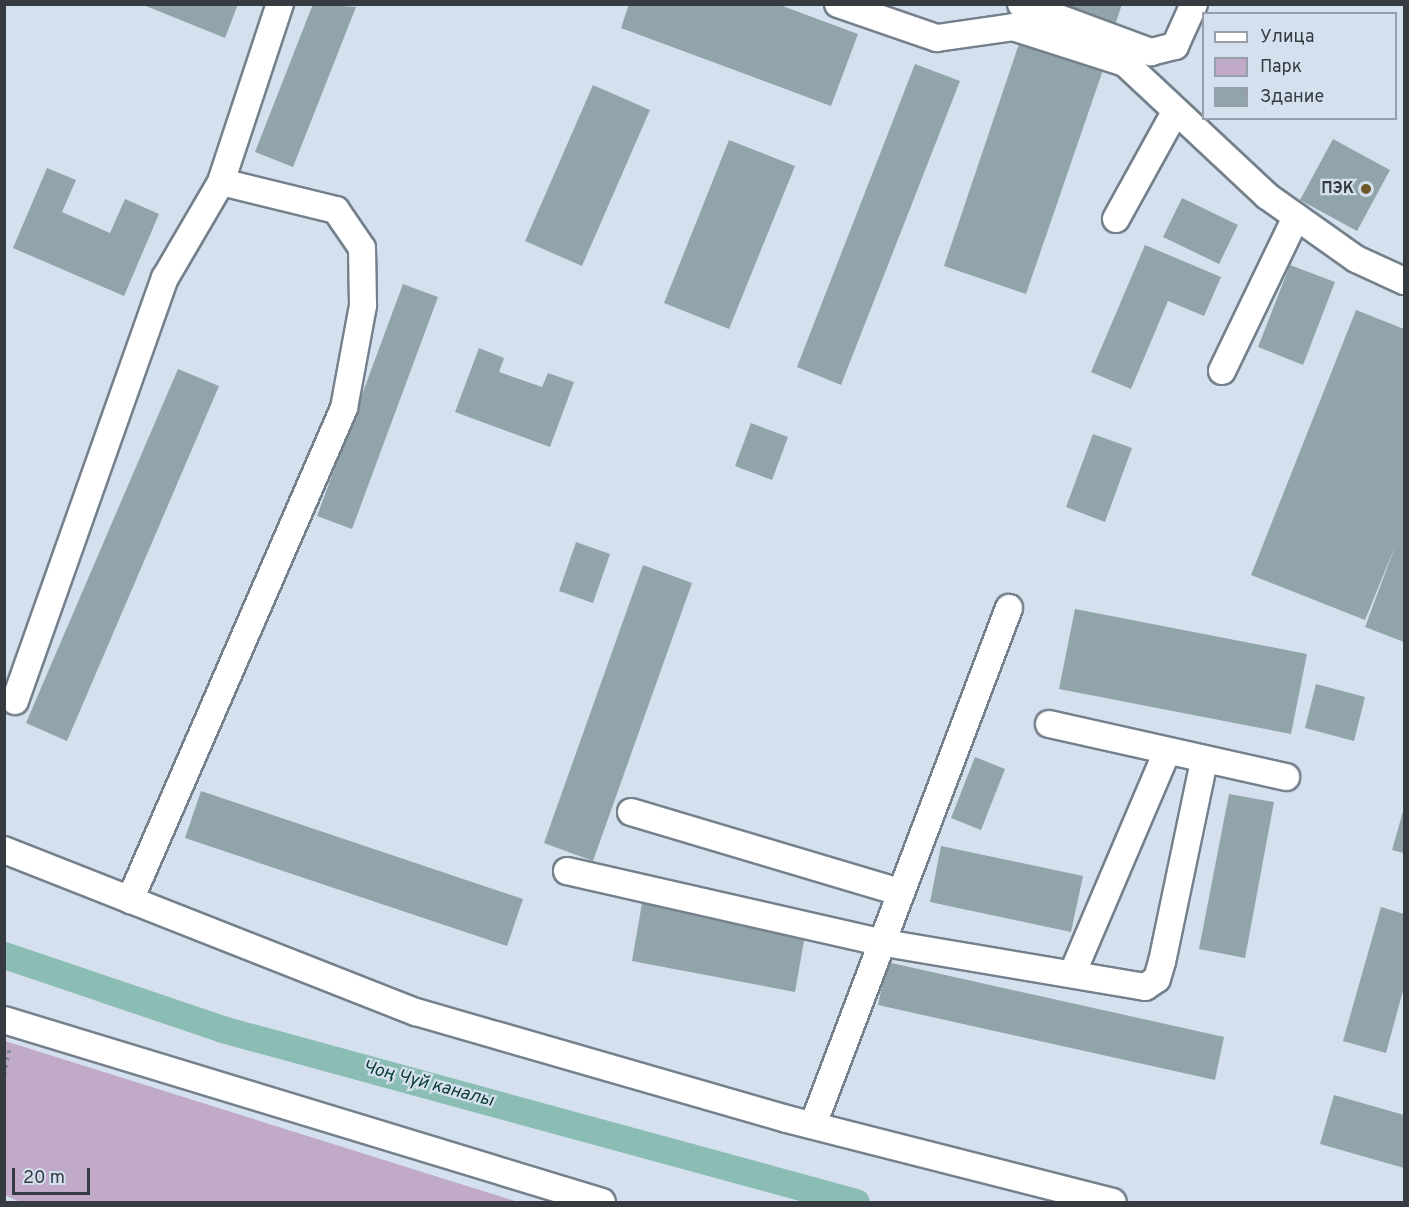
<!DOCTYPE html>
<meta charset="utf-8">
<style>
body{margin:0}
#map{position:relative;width:1409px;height:1207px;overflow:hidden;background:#d4e0ee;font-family:Overpass,sans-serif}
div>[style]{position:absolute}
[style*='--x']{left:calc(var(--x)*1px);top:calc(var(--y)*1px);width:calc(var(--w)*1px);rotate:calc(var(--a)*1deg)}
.green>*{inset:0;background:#c1a9c8}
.canal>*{height:27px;margin:-13.5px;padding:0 13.5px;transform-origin:13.5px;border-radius:13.5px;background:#8bbdb5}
.building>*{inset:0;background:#91a4aa}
.path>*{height:4px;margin-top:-2px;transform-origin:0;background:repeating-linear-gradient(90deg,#848c96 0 3px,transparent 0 7.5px)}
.roads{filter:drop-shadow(2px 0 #74808c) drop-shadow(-2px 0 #74808c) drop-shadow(0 2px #74808c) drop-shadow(0 -2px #74808c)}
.minor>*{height:26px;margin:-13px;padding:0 13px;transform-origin:13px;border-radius:13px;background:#fff}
.dots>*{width:16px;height:16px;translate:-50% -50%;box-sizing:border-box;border:3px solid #d4e0ee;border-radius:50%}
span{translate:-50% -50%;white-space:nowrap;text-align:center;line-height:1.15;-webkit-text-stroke:4.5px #d4e0ee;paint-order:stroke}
.poi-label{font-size:16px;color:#363b41;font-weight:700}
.right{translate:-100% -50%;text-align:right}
.water-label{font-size:18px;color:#093934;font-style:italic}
.frame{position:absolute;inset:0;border:6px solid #363b41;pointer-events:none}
.legend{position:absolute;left:1202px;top:12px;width:195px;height:108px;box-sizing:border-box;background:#d4e0ee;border:2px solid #959ea9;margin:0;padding:8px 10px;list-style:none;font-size:18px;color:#363b41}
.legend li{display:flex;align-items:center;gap:12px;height:30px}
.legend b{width:30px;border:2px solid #959ea9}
.scale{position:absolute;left:12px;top:1168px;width:78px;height:27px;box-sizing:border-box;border:3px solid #363b41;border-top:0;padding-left:8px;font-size:18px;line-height:21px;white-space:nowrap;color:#363b41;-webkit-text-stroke:4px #d4e0ee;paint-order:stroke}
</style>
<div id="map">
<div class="green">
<i style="clip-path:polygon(4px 1041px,5px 1041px,518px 1202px,20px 1202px,5px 1195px)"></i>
</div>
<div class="canal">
<i style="--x:4;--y:955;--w:230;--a:18.7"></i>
<i style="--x:222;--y:1029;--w:657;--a:15.26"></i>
</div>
<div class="building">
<i style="clip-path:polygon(141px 4px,238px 4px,225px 38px)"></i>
<i style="clip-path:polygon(313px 4px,356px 7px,293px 167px,255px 152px)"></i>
<i style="clip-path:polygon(629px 4px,777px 4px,858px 34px,831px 106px,621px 28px)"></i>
<i style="clip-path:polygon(1031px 4px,1122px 4px,1112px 34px)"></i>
<i style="clip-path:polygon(1022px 35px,1105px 64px,1026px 294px,944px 266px)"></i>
<i style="clip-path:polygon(915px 64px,960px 81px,841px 385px,797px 367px)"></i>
<i style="clip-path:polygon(593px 85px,650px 110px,582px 266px,525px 241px)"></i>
<i style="clip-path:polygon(1333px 139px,1390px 170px,1357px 231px,1300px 200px)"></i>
<i style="clip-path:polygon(729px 140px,795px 166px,729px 329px,664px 303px)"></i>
<i style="clip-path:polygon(47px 168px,76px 180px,62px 212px,110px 233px,125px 199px,159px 214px,124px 296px,13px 248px)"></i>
<i style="clip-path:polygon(1182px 198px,1238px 225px,1219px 264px,1163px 237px)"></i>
<i style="clip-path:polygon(1145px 245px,1221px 277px,1204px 316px,1168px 301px,1131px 389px,1091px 372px)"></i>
<i style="clip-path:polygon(1290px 265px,1335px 282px,1303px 365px,1258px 347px)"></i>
<i style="clip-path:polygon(403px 284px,438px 297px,352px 529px,317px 516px)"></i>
<i style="clip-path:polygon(1356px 310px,1404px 329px,1404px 642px,1365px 627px,1396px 544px,1365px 620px,1251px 575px)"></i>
<i style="clip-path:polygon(479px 348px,504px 358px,499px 372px,542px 387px,548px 373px,574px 382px,550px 447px,455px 412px)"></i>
<i style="clip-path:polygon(178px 369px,219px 386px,67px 741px,26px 723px)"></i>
<i style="clip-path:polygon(751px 423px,788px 437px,772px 480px,735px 466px)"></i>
<i style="clip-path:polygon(1093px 434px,1132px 448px,1105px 522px,1066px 507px)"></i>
<i style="clip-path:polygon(576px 542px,610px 554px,593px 603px,559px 591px)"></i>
<i style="clip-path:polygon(643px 565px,692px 583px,593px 861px,544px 843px)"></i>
<i style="clip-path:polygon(1075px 609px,1307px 654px,1291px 734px,1059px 689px)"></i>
<i style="clip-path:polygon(1316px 684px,1365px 697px,1354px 741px,1305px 728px)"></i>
<i style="clip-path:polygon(975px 757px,1005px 769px,981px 830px,951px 818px)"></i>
<i style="clip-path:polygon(201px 791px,523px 899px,507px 946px,185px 838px)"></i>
<i style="clip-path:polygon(1229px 794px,1274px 802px,1245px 958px,1199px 949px)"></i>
<i style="clip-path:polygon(1404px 808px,1404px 853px,1392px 850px)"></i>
<i style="clip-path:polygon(941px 846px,1083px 876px,1071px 932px,930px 902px)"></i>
<i style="clip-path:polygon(642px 903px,805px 935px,795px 992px,632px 961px)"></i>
<i style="clip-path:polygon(1381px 907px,1404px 914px,1404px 987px,1386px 1053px,1343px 1041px)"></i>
<i style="clip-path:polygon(887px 962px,1224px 1037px,1215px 1080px,878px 1005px)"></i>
<i style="clip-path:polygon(1334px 1095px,1404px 1115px,1404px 1168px,1320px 1144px)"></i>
</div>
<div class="path">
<i style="--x:4;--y:1075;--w:29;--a:-78"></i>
</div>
<div class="roads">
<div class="minor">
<i style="--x:838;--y:4;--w:105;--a:19"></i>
<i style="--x:937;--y:38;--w:77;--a:-8.2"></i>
<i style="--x:1013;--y:27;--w:118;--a:17.8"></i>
<i style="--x:1125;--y:63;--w:195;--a:43.1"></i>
<i style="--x:1267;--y:196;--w:109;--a:35.3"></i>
<i style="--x:1356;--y:259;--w:53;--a:24.6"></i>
<i style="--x:1021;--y:4;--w:139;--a:20.3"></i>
<i style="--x:1151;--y:52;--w:25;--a:-14"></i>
<i style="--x:1175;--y:46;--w:46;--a:-65.7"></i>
<i style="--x:1116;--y:219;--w:122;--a:-61.1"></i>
<i style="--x:1222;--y:371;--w:171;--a:-64.3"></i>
<i style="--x:15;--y:701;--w:449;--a:-70.5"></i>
<i style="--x:165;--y:278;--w:111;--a:-59.7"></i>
<i style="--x:221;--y:182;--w:188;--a:-71.7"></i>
<i style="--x:1049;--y:724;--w:243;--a:12.6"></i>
<i style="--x:631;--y:812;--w:280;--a:16.6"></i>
<i style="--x:4;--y:850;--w:443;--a:21.5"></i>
<i style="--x:416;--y:1012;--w:386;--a:16.1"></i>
<i style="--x:787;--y:1119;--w:336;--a:14.3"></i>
<i style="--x:567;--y:871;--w:320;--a:12.8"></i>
<i style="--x:879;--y:942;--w:270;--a:9.6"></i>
<i style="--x:1145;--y:987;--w:14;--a:-34"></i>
<i style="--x:1157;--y:979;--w:18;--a:-74"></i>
<i style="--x:1162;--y:962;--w:205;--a:-78.2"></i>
<i style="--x:130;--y:900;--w:537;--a:-66.49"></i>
<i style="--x:344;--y:408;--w:105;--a:-79.5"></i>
<i style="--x:363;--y:305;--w:57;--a:-91"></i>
<i style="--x:362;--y:248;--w:46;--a:-124.4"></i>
<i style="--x:336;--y:210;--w:118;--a:-166.3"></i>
<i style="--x:1073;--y:972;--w:239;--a:-66.9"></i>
<i style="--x:4;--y:1020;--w:625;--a:16.93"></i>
<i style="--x:813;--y:1125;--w:553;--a:-69.24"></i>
</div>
</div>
<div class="dots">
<i style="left:1366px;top:189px;background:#6f5727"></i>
</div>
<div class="poi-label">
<span class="right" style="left:1354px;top:189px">ПЭК</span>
</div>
<div class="water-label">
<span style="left:428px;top:1085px;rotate:15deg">Чоң Чүй каналы</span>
</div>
<div class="frame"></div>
<ul class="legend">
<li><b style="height:8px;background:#fff"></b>Улица</li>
<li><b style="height:16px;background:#c1a9c8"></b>Парк</li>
<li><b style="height:16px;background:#91a4aa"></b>Здание</li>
</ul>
<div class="scale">20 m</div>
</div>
